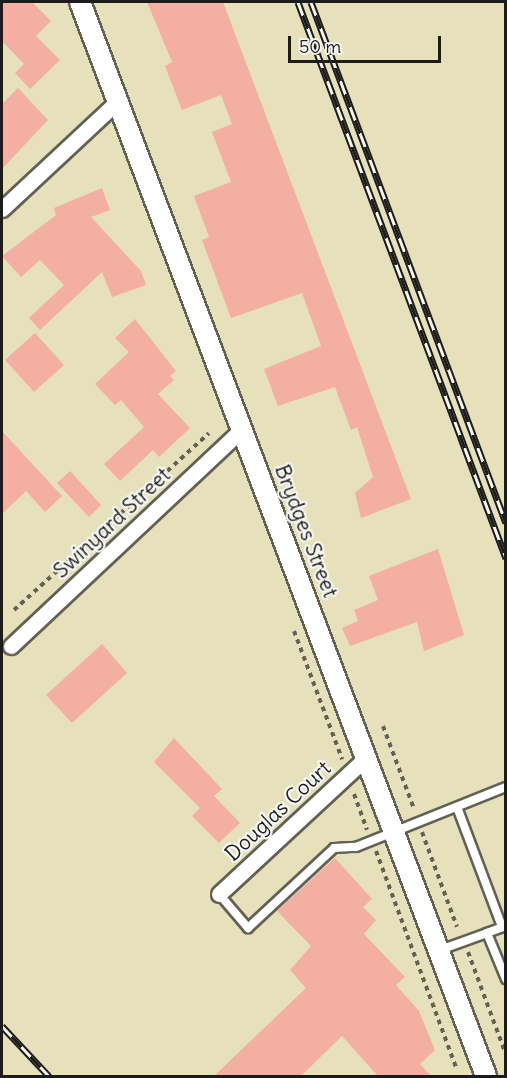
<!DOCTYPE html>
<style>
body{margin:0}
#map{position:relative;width:507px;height:1078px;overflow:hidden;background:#e6e0bb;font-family:Delius,sans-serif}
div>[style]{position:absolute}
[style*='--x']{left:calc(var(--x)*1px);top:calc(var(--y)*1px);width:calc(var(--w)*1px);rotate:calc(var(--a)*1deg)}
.building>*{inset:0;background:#f4afa3}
.path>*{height:4px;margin-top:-2px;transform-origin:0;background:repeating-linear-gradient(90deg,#636154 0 4.5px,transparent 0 9px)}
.roads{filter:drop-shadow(2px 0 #636154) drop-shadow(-2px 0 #636154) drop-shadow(0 2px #636154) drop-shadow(0 -2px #636154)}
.service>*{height:8px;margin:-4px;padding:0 4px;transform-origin:4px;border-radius:4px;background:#fff}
.minor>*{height:15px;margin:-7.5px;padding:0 7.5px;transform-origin:7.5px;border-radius:7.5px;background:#fff}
.tertiary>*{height:20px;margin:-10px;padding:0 10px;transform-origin:10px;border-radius:10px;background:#fff}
.rail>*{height:7px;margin-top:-3.5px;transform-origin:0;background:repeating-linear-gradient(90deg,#f6f6f2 0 14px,#1c1c1c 0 28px);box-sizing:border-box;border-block:2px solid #1c1c1c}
span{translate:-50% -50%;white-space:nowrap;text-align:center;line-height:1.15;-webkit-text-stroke:4.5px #f6f6f2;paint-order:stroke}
.street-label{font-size:21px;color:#1c1c1c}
.frame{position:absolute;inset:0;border:3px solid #1c1c1c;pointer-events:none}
.scale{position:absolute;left:288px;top:36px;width:153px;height:27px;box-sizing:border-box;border:3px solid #1c1c1c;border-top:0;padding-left:8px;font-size:18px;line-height:21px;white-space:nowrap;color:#1c1c1c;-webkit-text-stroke:4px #f6f6f2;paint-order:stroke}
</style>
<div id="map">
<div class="building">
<i style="clip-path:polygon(2px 2px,32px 2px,51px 21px,36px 36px,60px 60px,30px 89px,15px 73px,24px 64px,2px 41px)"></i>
<i style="clip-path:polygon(147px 2px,223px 2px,411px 499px,361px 518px,355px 493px,373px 477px,357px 427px,351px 430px,335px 387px,278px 406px,264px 369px,321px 346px,302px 293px,231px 318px,202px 240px,209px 237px,194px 196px,231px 182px,212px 132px,232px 124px,221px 95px,182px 110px,165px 66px,172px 62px)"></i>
<i style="clip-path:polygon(18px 88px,48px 120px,2px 169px,2px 104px)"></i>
<i style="clip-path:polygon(102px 188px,110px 210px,91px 217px,141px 271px,146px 285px,112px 297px,102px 272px,40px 330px,29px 318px,64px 285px,40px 260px,21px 277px,2px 256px,56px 215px,54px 208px)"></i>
<i style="clip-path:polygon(135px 319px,176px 371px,170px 376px,174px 380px,158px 394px,190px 428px,159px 457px,153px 450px,120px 481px,104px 464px,144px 427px,121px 400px,115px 405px,95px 384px,129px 352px,115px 338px)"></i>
<i style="clip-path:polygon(35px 333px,64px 365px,34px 392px,5px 360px)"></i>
<i style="clip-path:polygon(2px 431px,62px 496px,45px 512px,26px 491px,2px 514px)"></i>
<i style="clip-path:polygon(70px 471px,101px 505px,89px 517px,57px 483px)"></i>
<i style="clip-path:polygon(438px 549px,464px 635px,424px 651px,417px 622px,350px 646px,342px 628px,358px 621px,354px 610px,378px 600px,369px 576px)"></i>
<i style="clip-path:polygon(102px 644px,127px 673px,72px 723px,46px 695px)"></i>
<i style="clip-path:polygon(174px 738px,222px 789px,214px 796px,240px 823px,219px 843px,192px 816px,200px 808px,154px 762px)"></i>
<i style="clip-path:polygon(335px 858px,372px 899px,363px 907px,376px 920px,364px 934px,405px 977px,396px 985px,419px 1011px,435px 1050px,420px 1064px,432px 1077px,379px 1077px,342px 1036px,300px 1077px,213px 1077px,306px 988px,290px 970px,311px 946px,277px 911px)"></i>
</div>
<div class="path">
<i style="--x:14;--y:610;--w:263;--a:-42.2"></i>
<i style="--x:294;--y:631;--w:137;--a:69.4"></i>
<i style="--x:383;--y:726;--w:89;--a:69.5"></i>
<i style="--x:354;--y:794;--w:38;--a:70"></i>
<i style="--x:422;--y:832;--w:101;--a:69.8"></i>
<i style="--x:376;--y:851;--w:233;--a:69.7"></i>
<i style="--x:468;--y:952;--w:110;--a:69.7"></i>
</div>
<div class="roads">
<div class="service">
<i style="--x:457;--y:807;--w:128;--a:69.4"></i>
<i style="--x:219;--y:894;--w:45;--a:49.5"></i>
<i style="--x:248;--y:928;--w:117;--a:-42.9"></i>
<i style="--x:334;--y:848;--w:22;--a:-3"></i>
<i style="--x:356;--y:847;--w:162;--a:-21.8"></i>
<i style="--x:506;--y:926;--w:20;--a:160"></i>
<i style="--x:487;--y:933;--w:50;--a:67.6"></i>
<i style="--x:440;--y:950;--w:50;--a:-19.9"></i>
</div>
<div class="minor">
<i style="--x:2;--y:209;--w:158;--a:-43"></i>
<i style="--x:11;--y:646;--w:317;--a:-43.2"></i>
<i style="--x:219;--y:894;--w:200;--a:-42.8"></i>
</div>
<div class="tertiary">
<i style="--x:80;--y:2;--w:1148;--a:69.29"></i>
</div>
</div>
<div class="rail">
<i style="--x:298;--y:2;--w:594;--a:69.49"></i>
<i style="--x:311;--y:2;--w:556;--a:69.48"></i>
<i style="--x:2;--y:1026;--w:69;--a:46.8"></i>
</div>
<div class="street-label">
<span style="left:112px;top:523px;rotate:-43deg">Swinyard Street</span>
<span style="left:306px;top:531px;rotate:69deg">Brydges Street</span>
<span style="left:278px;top:811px;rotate:-43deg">Douglas Court</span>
</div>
<div class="frame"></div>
<div class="scale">50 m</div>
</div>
